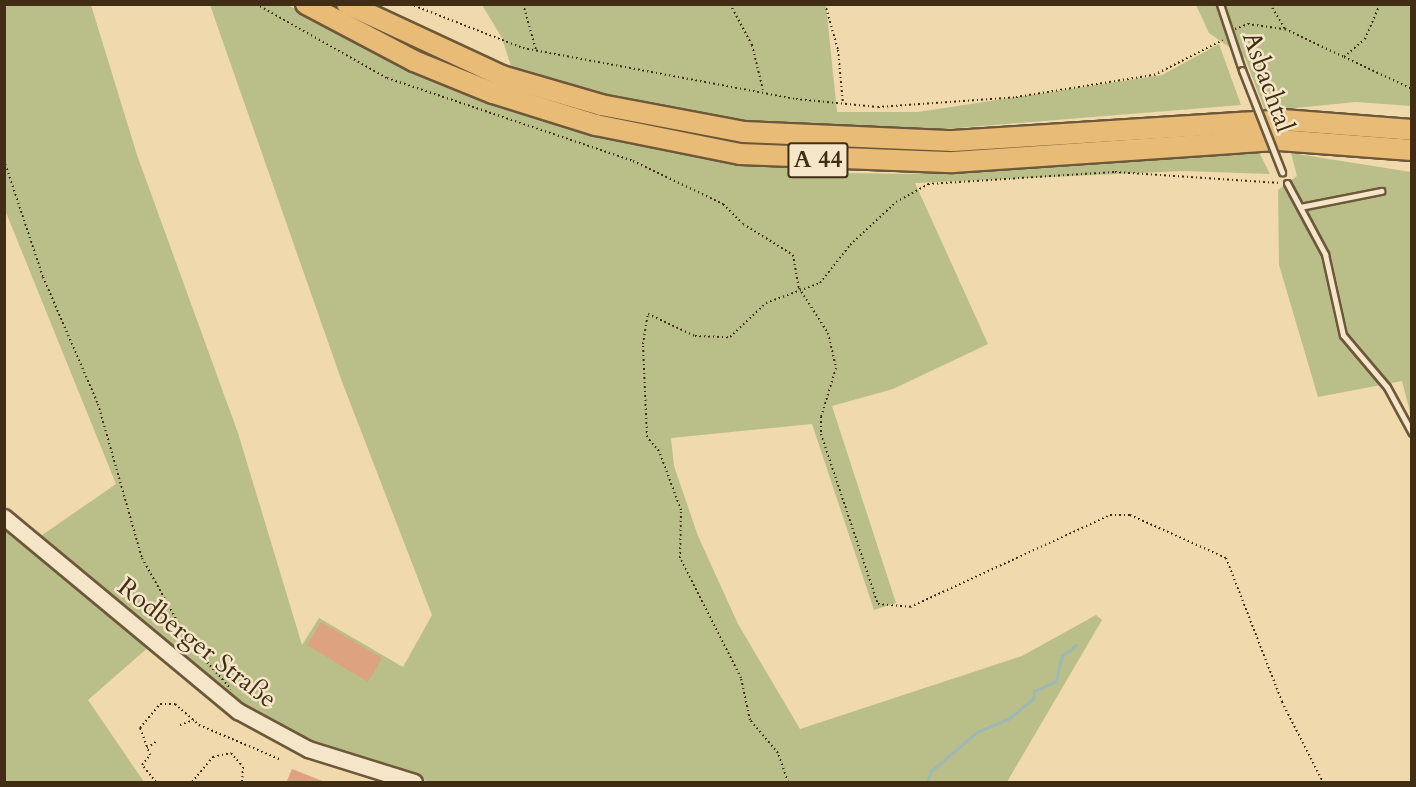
<!DOCTYPE html>
<meta charset="utf-8">
<style>
body{margin:0}
#map{position:relative;width:1416px;height:787px;overflow:hidden;background:#f0d9ac;font-family:Cardo,serif}
div>[style]{position:absolute}
[style*='--x']{left:calc(var(--x)*1px);top:calc(var(--y)*1px);width:calc(var(--w)*1px);rotate:calc(var(--a)*1deg)}
.green>*{inset:0;background:#babf89}
.stream>*{height:3px;margin:-1.5px;padding:0 1.5px;transform-origin:1.5px;border-radius:1.5px;background:#9eb8b4}
.building>*{inset:0;background:#dda27f}
.path>*{height:2px;margin-top:-1px;transform-origin:0;background:repeating-linear-gradient(90deg,#412d14 0 1.5px,transparent 0 4.5px)}
.roads{filter:drop-shadow(2px 0 #6d583a) drop-shadow(-2px 0 #6d583a) drop-shadow(0 2px #6d583a) drop-shadow(0 -2px #6d583a)}
.lane>*{height:5px;margin:-2.5px;padding:0 2.5px;transform-origin:2.5px;border-radius:2.5px;background:#f5e6c9}
.secondary>*{height:15px;margin:-7.5px;padding:0 7.5px;transform-origin:7.5px;border-radius:7.5px;background:#f5e6c9}
.highway>*{height:20px;margin:-10px;padding:0 10px;transform-origin:10px;border-radius:10px;background:#e8bc76}
.bridges{filter:drop-shadow(2px 0 #6d583a) drop-shadow(-2px 0 #6d583a) drop-shadow(0 2px #6d583a) drop-shadow(0 -2px #6d583a)}
.lane-bridge>*{height:5px;margin:-2.5px;padding:0 2.5px;transform-origin:2.5px;border-radius:2.5px;background:#f5e6c9}
span{translate:-50% -50%;white-space:nowrap;text-align:center;line-height:1.15;-webkit-text-stroke:5px #f5e6c9;paint-order:stroke}
.shield-label span{padding:2px 4px;background:#f5e6c9;border:2px solid;border-radius:4px;-webkit-text-stroke-width:0}
.shield-label{font-size:24px;color:#412d14;font-weight:700}
.street-label{font-size:26px;color:#412d14}
.frame{position:absolute;inset:0;border:6px solid #412d14;pointer-events:none}
</style>
<div id="map">
<div class="green">
<i style="clip-path:polygon(5px 5px,91px 5px,137px 155px,238px 433px,302px 645px,319px 618px,403px 667px,432px 615px,341px 379px,210px 5px,288px 5px,446px 87px,525px 111px,502px 38px,482px 5px,826px 5px,837px 112px,918px 112px,1162px 75px,1219px 44px,1241px 105px,933px 130px,836px 131px,845px 173px,909px 174px,1258px 150px,1270px 174px,1183px 171px,915px 183px,988px 344px,893px 389px,832px 406px,896px 603px,874px 610px,812px 424px,671px 438px,674px 466px,698px 536px,738px 624px,800px 729px,1022px 656px,1096px 615px,1102px 620px,1007px 782px,431px 782px,332px 757px,239px 710px,35px 540px,116px 484px,5px 210px)"></i>
<i style="clip-path:polygon(1196px 5px,1411px 5px,1411px 106px,1356px 102px,1265px 111px,1245px 58px,1209px 33px)"></i>
<i style="clip-path:polygon(1291px 153px,1411px 172px,1411px 416px,1402px 381px,1318px 397px,1279px 265px,1278px 190px,1297px 176px)"></i>
<i style="clip-path:polygon(4px 521px,151px 645px,88px 700px,144px 782px,5px 782px)"></i>
</div>
<div class="stream">
<i style="--x:927;--y:782;--w:12;--a:-70"></i>
<i style="--x:931;--y:771;--w:60;--a:-40.3"></i>
<i style="--x:977;--y:732;--w:34;--a:-23"></i>
<i style="--x:1008;--y:719;--w:32;--a:-39"></i>
<i style="--x:1033;--y:699;--w:8;--a:-83"></i>
<i style="--x:1034;--y:691;--w:24;--a:-24"></i>
<i style="--x:1056;--y:681;--w:26;--a:-77"></i>
<i style="--x:1062;--y:656;--w:18;--a:-38"></i>
</div>
<div class="building">
<i style="clip-path:polygon(321px 622px,382px 658px,368px 682px,307px 645px)"></i>
<i style="clip-path:polygon(292px 769px,325px 782px,325px 783px,286px 783px)"></i>
</div>
<div class="path">
<i style="--x:256;--y:4;--w:150;--a:29.5"></i>
<i style="--x:387;--y:78;--w:260;--a:18.6"></i>
<i style="--x:633;--y:161;--w:100;--a:25.5"></i>
<i style="--x:723;--y:204;--w:28;--a:45"></i>
<i style="--x:743;--y:224;--w:59;--a:31.8"></i>
<i style="--x:793;--y:255;--w:34;--a:80"></i>
<i style="--x:799;--y:288;--w:54;--a:57.2"></i>
<i style="--x:828;--y:333;--w:36;--a:77"></i>
<i style="--x:836;--y:368;--w:51;--a:107"></i>
<i style="--x:821;--y:417;--w:17;--a:90"></i>
<i style="--x:821;--y:434;--w:179;--a:71.5"></i>
<i style="--x:878;--y:604;--w:32;--a:5"></i>
<i style="--x:910;--y:607;--w:220;--a:-24.7"></i>
<i style="--x:1110;--y:515;--w:20;--a:0"></i>
<i style="--x:1130;--y:515;--w:105;--a:24.1"></i>
<i style="--x:1226;--y:558;--w:155;--a:68.7"></i>
<i style="--x:1282;--y:702;--w:90;--a:62.9"></i>
<i style="--x:410;--y:4;--w:121;--a:21.3"></i>
<i style="--x:523;--y:48;--w:278;--a:10.6"></i>
<i style="--x:796;--y:99;--w:82;--a:5.6"></i>
<i style="--x:878;--y:107;--w:138;--a:-4.1"></i>
<i style="--x:1016;--y:97;--w:140;--a:-9.1"></i>
<i style="--x:1154;--y:75;--w:77;--a:-26.9"></i>
<i style="--x:523;--y:4;--w:48;--a:74.2"></i>
<i style="--x:730;--y:4;--w:47;--a:61.8"></i>
<i style="--x:752;--y:45;--w:46;--a:76.3"></i>
<i style="--x:825;--y:4;--w:48;--a:74.2"></i>
<i style="--x:838;--y:50;--w:54;--a:84.7"></i>
<i style="--x:1270;--y:4;--w:29;--a:59"></i>
<i style="--x:1235;--y:29;--w:14;--a:-21"></i>
<i style="--x:1248;--y:24;--w:37;--a:8"></i>
<i style="--x:1285;--y:29;--w:65;--a:25.4"></i>
<i style="--x:1344;--y:57;--w:28;--a:-41"></i>
<i style="--x:1365;--y:39;--w:38;--a:-67"></i>
<i style="--x:1344;--y:57;--w:75;--a:25.2"></i>
<i style="--x:4;--y:160;--w:123;--a:71.6"></i>
<i style="--x:43;--y:277;--w:138;--a:66.6"></i>
<i style="--x:98;--y:404;--w:160;--a:74.1"></i>
<i style="--x:142;--y:558;--w:96;--a:60.8"></i>
<i style="--x:189;--y:642;--w:63;--a:48.2"></i>
<i style="--x:180;--y:725;--w:15;--a:-20"></i>
<i style="--x:147;--y:748;--w:12;--a:-35"></i>
<i style="--x:156;--y:782;--w:22;--a:-129"></i>
<i style="--x:142;--y:765;--w:13;--a:-51"></i>
<i style="--x:150;--y:755;--w:29;--a:-110"></i>
<i style="--x:140;--y:728;--w:31;--a:-50"></i>
<i style="--x:160;--y:704;--w:15;--a:0"></i>
<i style="--x:175;--y:704;--w:32;--a:41"></i>
<i style="--x:199;--y:725;--w:87;--a:23"></i>
<i style="--x:192;--y:782;--w:33;--a:-50"></i>
<i style="--x:213;--y:757;--w:18;--a:-13"></i>
<i style="--x:231;--y:753;--w:18;--a:49"></i>
<i style="--x:243;--y:767;--w:15;--a:94"></i>
<i style="--x:788;--y:782;--w:31;--a:-109"></i>
<i style="--x:778;--y:753;--w:43;--a:-130.3"></i>
<i style="--x:750;--y:720;--w:43;--a:-102.1"></i>
<i style="--x:741;--y:678;--w:135;--a:-116.9"></i>
<i style="--x:680;--y:558;--w:48;--a:-88.8"></i>
<i style="--x:681;--y:510;--w:63;--a:-110.4"></i>
<i style="--x:659;--y:451;--w:18;--a:-131"></i>
<i style="--x:647;--y:437;--w:93;--a:-92.5"></i>
<i style="--x:643;--y:344;--w:30;--a:-81"></i>
<i style="--x:648;--y:314;--w:52;--a:25.1"></i>
<i style="--x:695;--y:336;--w:35;--a:2"></i>
<i style="--x:730;--y:337;--w:50;--a:-43.4"></i>
<i style="--x:766;--y:303;--w:58;--a:-20.3"></i>
<i style="--x:820;--y:283;--w:48;--a:-51.7"></i>
<i style="--x:850;--y:245;--w:63;--a:-43.1"></i>
<i style="--x:896;--y:202;--w:37;--a:-29"></i>
<i style="--x:928;--y:184;--w:187;--a:-3.7"></i>
<i style="--x:1115;--y:172;--w:166;--a:3.8"></i>
</div>
<div class="roads">
<div class="lane">
<i style="--x:1220;--y:4;--w:70;--a:71.6"></i>
<i style="--x:1287;--y:183;--w:81;--a:61.8"></i>
<i style="--x:1325;--y:254;--w:83;--a:77.5"></i>
<i style="--x:1343;--y:335;--w:68;--a:49.8"></i>
<i style="--x:1387;--y:387;--w:52;--a:61.5"></i>
<i style="--x:1300;--y:207;--w:83;--a:-11.2"></i>
</div>
<div class="secondary">
<i style="--x:4;--y:517;--w:304;--a:39.7"></i>
<i style="--x:238;--y:711;--w:80;--a:28.5"></i>
<i style="--x:308;--y:749;--w:111;--a:17.3"></i>
</div>
<div class="highway">
<i style="--x:306;--y:4;--w:122;--a:27.8"></i>
<i style="--x:414;--y:61;--w:85;--a:22.1"></i>
<i style="--x:493;--y:93;--w:108;--a:17.3"></i>
<i style="--x:596;--y:125;--w:147;--a:11.4"></i>
<i style="--x:740;--y:154;--w:213;--a:2.2"></i>
<i style="--x:953;--y:162;--w:327;--a:-3.9"></i>
<i style="--x:1279;--y:140;--w:133;--a:4.3"></i>
<i style="--x:347;--y:4;--w:171;--a:24.9"></i>
<i style="--x:502;--y:76;--w:103;--a:16.3"></i>
<i style="--x:601;--y:105;--w:146;--a:10.7"></i>
<i style="--x:744;--y:132;--w:209;--a:2.5"></i>
<i style="--x:953;--y:141;--w:331;--a:-3.6"></i>
<i style="--x:1283;--y:120;--w:129;--a:4.4"></i>
</div>
</div>
<div class="bridges">
<div class="lane-bridge">
<i style="--x:1242;--y:70;--w:110;--a:68.6"></i>
</div>
</div>
<div class="shield-label">
<span style="left:818px;top:160px">A 44</span>
</div>
<div class="street-label">
<span style="left:1268px;top:82px;rotate:70deg">Asbachtal</span>
<span style="left:197px;top:643px;rotate:38deg">Rodberger Straße</span>
</div>
<div class="frame"></div>
</div>
